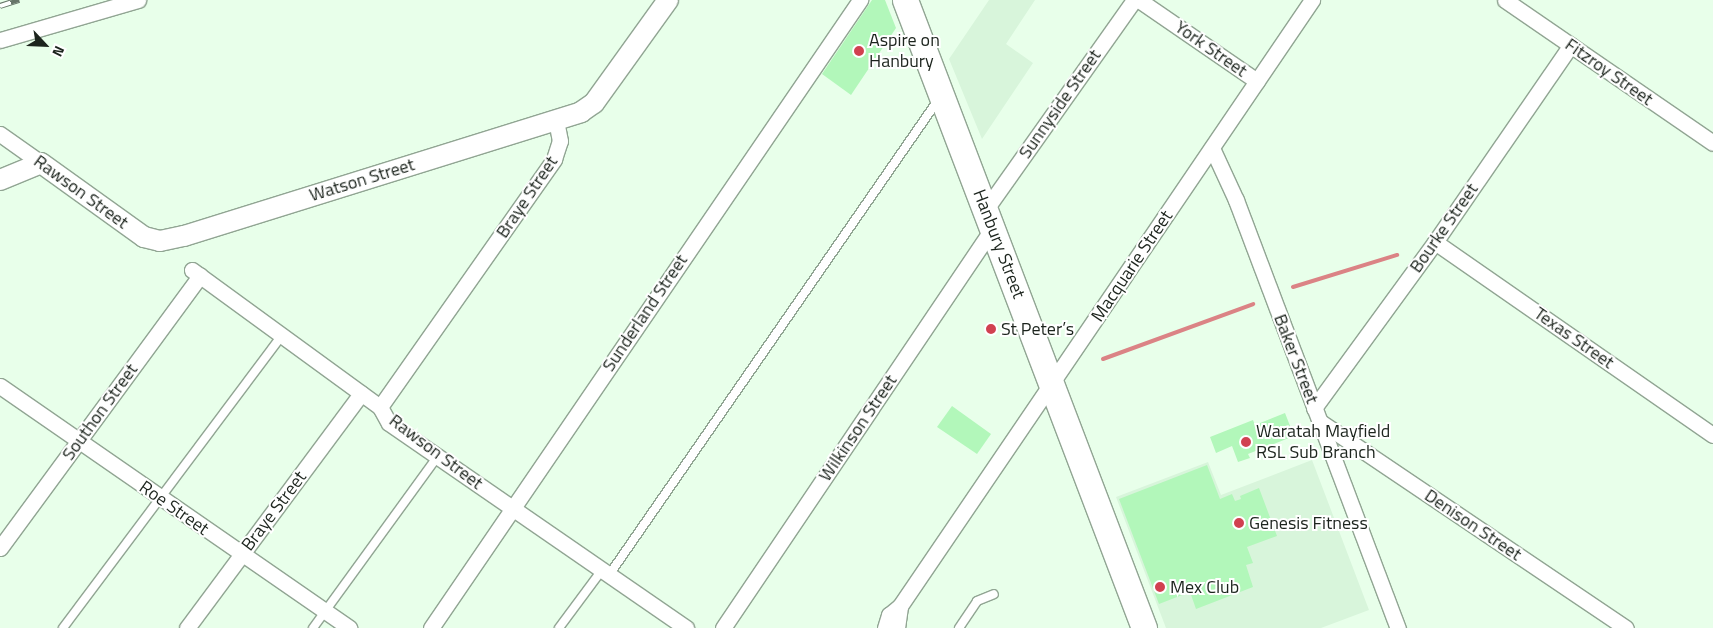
<!DOCTYPE html>
<meta charset="utf-8">
<style>
body{margin:0}
#map{position:relative;width:1713px;height:628px;overflow:hidden;background:#e8ffea;font-family:"Titillium Web",sans-serif}
div>[style]{position:absolute}
[style*='--x']{left:calc(var(--x)*1px);top:calc(var(--y)*1px);width:calc(var(--w)*1px);rotate:calc(var(--a)*1deg)}
.built>*{inset:0;background:#d8f5db}
.stream>*{height:4px;margin:-2px;padding:0 2px;transform-origin:2px;border-radius:2px;background:#db8385}
.building>*{inset:0;background:#b2f7ba}
.roads{filter:drop-shadow(1px 0 #91a593) drop-shadow(-1px 0 #91a593) drop-shadow(0 1px #91a593) drop-shadow(0 -1px #91a593)}
.service>*{height:8px;margin:-4px;padding:0 4px;transform-origin:4px;border-radius:4px;background:#fff}
.minor>*{height:15px;margin:-7.5px;padding:0 7.5px;transform-origin:7.5px;border-radius:7.5px;background:#fff}
.tertiary>*{height:20px;margin:-10px;padding:0 10px;transform-origin:10px;border-radius:10px;background:#fff}
.primary>*{height:25px;margin:-12.5px;padding:0 12.5px;transform-origin:12.5px;border-radius:12.5px;background:#fff}
.rail>*{height:5.5px;margin-top:-2.75px;transform-origin:0;background:repeating-linear-gradient(90deg,#fff 0 11px,#677569 0 22px);box-sizing:border-box;border-block:1px solid #677569}
.dots>*{width:14px;height:14px;translate:-50% -50%;box-sizing:border-box;border:2px solid #fff;border-radius:50%}
span{translate:-50% -50%;white-space:nowrap;text-align:center;line-height:1.15;-webkit-text-stroke:4px #fff;paint-order:stroke}
.poi-label{font-size:18px;color:#1c241d}
.left{translate:0 -50%;text-align:left}
.street-label{font-size:18px;color:#1c241d}
.north{position:absolute;left:20px;top:20px;width:50px;height:50px;-webkit-text-stroke:4px #fff;paint-order:stroke;rotate:115deg;font-size:14px;font-weight:700;line-height:20px;text-align:center;color:#1c241d}
.north::after{content:'';display:block;margin:auto;width:18px;height:22px;background:#1c241d;clip-path:polygon(50% 0,100% 100%,50% 72%,0 100%)}
</style>
<div id="map">
<div class="built">
<i style="clip-path:polygon(989px 0,1035px 0,1006px 44px,1033px 63px,982px 139px,949px 59px)"></i>
<i style="clip-path:polygon(1312px 460px,1369px 610px,1321px 628px,1166px 628px,1116px 497px,1208px 462px,1221px 495px)"></i>
</div>
<div class="stream">
<i style="--x:1293;--y:287;--w:109;--a:-17.1"></i>
<i style="--x:1103;--y:359;--w:160;--a:-20.1"></i>
</div>
<div class="building">
<i style="clip-path:polygon(872px 0,885px 0,896px 28px,851px 95px,822px 74px)"></i>
<i style="clip-path:polygon(952px 406px,991px 434px,977px 454px,937px 427px)"></i>
<i style="clip-path:polygon(1285px 413px,1294px 436px,1248px 454px,1250px 458px,1238px 462px,1232px 446px,1216px 453px,1210px 437px,1253px 420px,1255px 425px)"></i>
<i style="clip-path:polygon(1207px 465px,1220px 499px,1232px 494px,1235px 501px,1241px 499px,1240px 496px,1259px 488px,1277px 536px,1247px 547px,1253px 563px,1246px 565px,1253px 587px,1196px 609px,1190px 592px,1159px 604px,1119px 499px)"></i>
</div>
<div class="roads">
<div class="service">
<i style="--x:609;--y:575;--w:578;--a:-55.29"></i>
<i style="--x:63;--y:628;--w:366;--a:-53.2"></i>
<i style="--x:313;--y:628;--w:213;--a:-54"></i>
<i style="--x:559;--y:628;--w:72;--a:-53.4"></i>
<i style="--x:959;--y:628;--w:32;--a:-56"></i>
<i style="--x:977;--y:601;--w:18;--a:-22"></i>
</div>
<div class="minor">
<i style="--x:1139;--y:0;--w:143;--a:34.5"></i>
<i style="--x:1505;--y:0;--w:252;--a:34.5"></i>
<i style="--x:0;--y:40;--w:144;--a:-16.2"></i>
<i style="--x:0;--y:134;--w:50;--a:35.3"></i>
<i style="--x:1212;--y:148;--w:57;--a:65.2"></i>
<i style="--x:1236;--y:200;--w:458;--a:69.3"></i>
<i style="--x:986;--y:209;--w:256;--a:-54.7"></i>
<i style="--x:1435;--y:242;--w:338;--a:34.8"></i>
<i style="--x:192;--y:270;--w:233;--a:36.1"></i>
<i style="--x:380;--y:407;--w:18;--a:61"></i>
<i style="--x:389;--y:423;--w:361;--a:34.6"></i>
<i style="--x:0;--y:386;--w:425;--a:34.7"></i>
<i style="--x:380;--y:407;--w:303;--a:-54.9"></i>
<i style="--x:554;--y:159;--w:19;--a:-72"></i>
<i style="--x:560;--y:141;--w:21;--a:-101"></i>
<i style="--x:1314;--y:408;--w:205;--a:-53.9"></i>
<i style="--x:1435;--y:242;--w:239;--a:-55.4"></i>
<i style="--x:1319;--y:421;--w:370;--a:34"></i>
<i style="--x:0;--y:548;--w:338;--a:-53.7"></i>
<i style="--x:187;--y:628;--w:292;--a:-53.4"></i>
<i style="--x:431;--y:628;--w:761;--a:-55.66"></i>
<i style="--x:723;--y:628;--w:483;--a:-56"></i>
<i style="--x:885;--y:628;--w:14;--a:-73"></i>
<i style="--x:889;--y:615;--w:14;--a:-39"></i>
<i style="--x:900;--y:606;--w:733;--a:-55.79"></i>
<i style="--x:897;--y:628;--w:22;--a:-82"></i>
</div>
<div class="tertiary">
<i style="--x:0;--y:180;--w:44;--a:-22.5"></i>
<i style="--x:41;--y:163;--w:127;--a:35.7"></i>
<i style="--x:144;--y:237;--w:16;--a:14"></i>
<i style="--x:160;--y:241;--w:25;--a:-12"></i>
<i style="--x:184;--y:236;--w:416;--a:-17.3"></i>
<i style="--x:581;--y:112;--w:16;--a:-35"></i>
<i style="--x:594;--y:103;--w:127;--a:-54.3"></i>
</div>
<div class="primary">
<i style="--x:905;--y:0;--w:672;--a:69.16"></i>
</div>
</div>
<div class="rail">
<i style="--x:0;--y:6;--w:20;--a:-18"></i>
</div>
<div class="dots">
<i style="left:859px;top:51px;background:#d14150"></i>
<i style="left:991px;top:329px;background:#d14150"></i>
<i style="left:1246px;top:442px;background:#d14150"></i>
<i style="left:1239px;top:523px;background:#d14150"></i>
<i style="left:1160px;top:587px;background:#d14150"></i>
</div>
<div class="poi-label">
<span class="left" style="left:869px;top:51px">Aspire on<br>Hanbury</span>
<span class="left" style="left:1001px;top:329px">St Peter’s</span>
<span class="left" style="left:1256px;top:442px">Waratah Mayfield<br>RSL Sub Branch</span>
<span class="left" style="left:1249px;top:523px">Genesis Fitness</span>
<span class="left" style="left:1170px;top:587px">Mex Club</span>
</div>
<div class="street-label">
<span style="left:1211px;top:49px;rotate:35deg">York Street</span>
<span style="left:1609px;top:72px;rotate:35deg">Fitzroy Street</span>
<span style="left:1060px;top:104px;rotate:-55deg">Sunnyside Street</span>
<span style="left:362px;top:180px;rotate:-17deg">Watson Street</span>
<span style="left:81px;top:192px;rotate:36deg">Rawson Street</span>
<span style="left:527px;top:197px;rotate:-56deg">Braye Street</span>
<span style="left:1444px;top:228px;rotate:-55deg">Bourke Street</span>
<span style="left:999px;top:244px;rotate:69deg">Hanbury Street</span>
<span style="left:1132px;top:266px;rotate:-56deg">Macquarie Street</span>
<span style="left:645px;top:313px;rotate:-56deg">Sunderland Street</span>
<span style="left:1574px;top:338px;rotate:35deg">Texas Street</span>
<span style="left:1296px;top:359px;rotate:69deg">Baker Street</span>
<span style="left:100px;top:412px;rotate:-54deg">Southon Street</span>
<span style="left:858px;top:428px;rotate:-56deg">Wilkinson Street</span>
<span style="left:436px;top:452px;rotate:37deg">Rawson Street</span>
<span style="left:174px;top:508px;rotate:35deg">Roe Street</span>
<span style="left:274px;top:511px;rotate:-53deg">Braye Street</span>
<span style="left:1473px;top:525px;rotate:34deg">Denison Street</span>
</div>
<div class="north">N</div>
</div>
